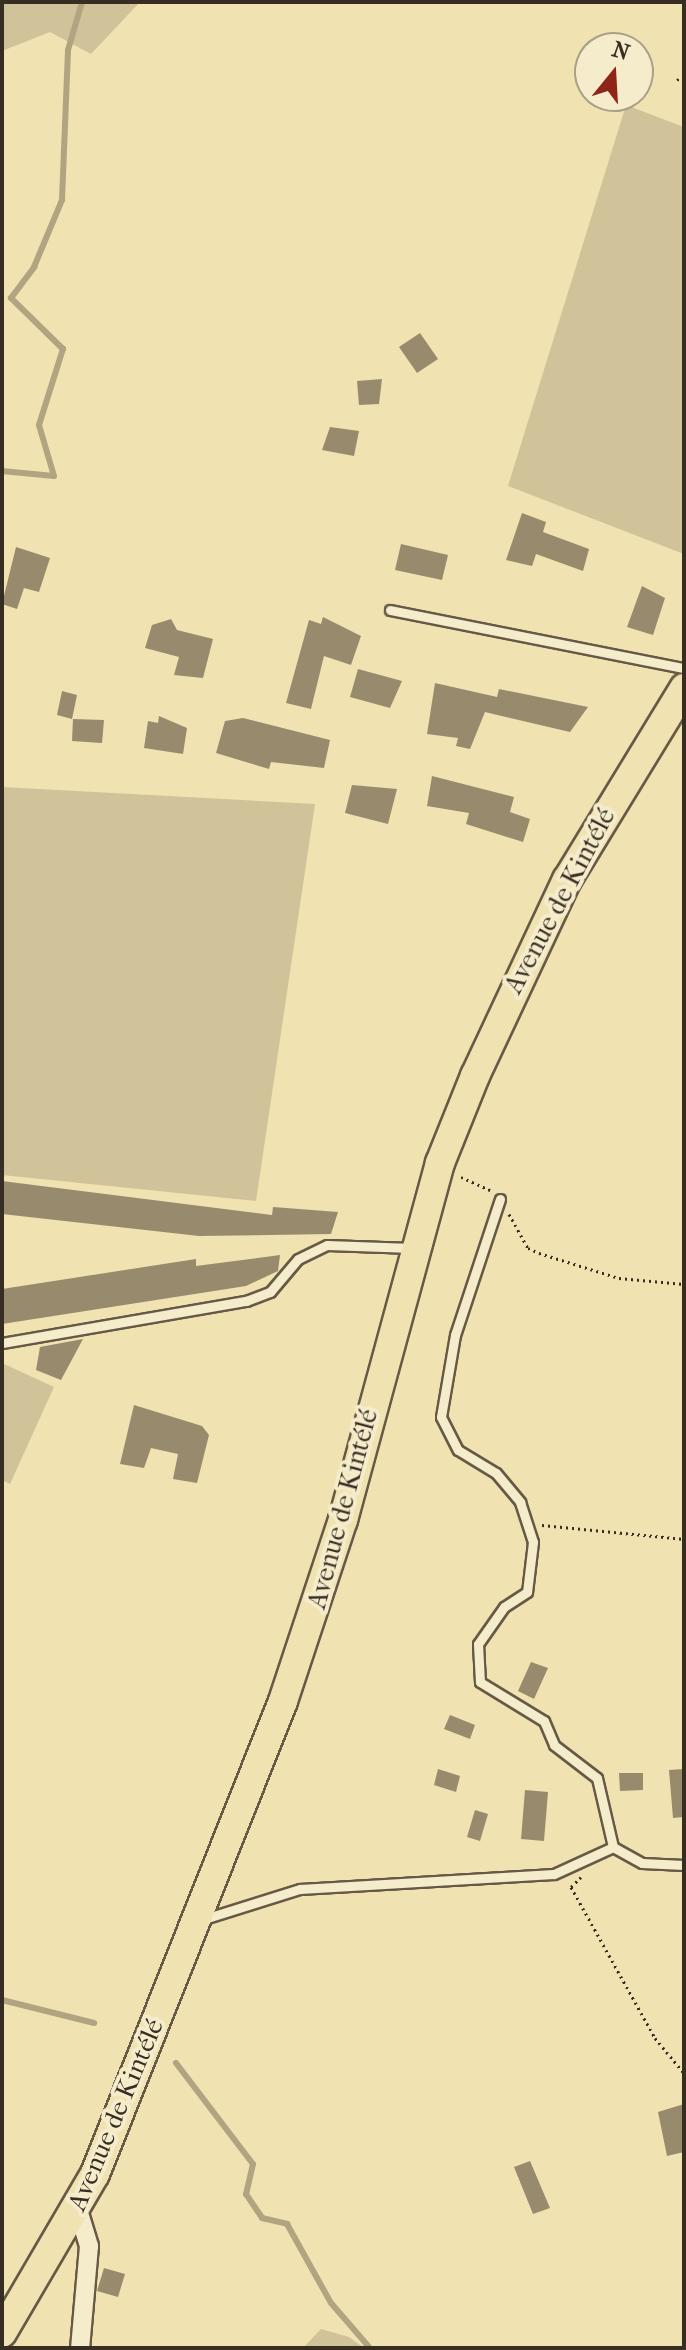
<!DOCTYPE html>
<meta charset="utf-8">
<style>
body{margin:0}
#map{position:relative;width:686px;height:2350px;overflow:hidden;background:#f0e2b1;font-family:"IM FELL French Canon",serif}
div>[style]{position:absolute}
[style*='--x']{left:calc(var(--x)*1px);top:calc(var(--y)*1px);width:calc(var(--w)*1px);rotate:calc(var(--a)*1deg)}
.green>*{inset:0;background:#d1c399}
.stream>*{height:6px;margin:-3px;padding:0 3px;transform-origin:3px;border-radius:3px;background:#b1a481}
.building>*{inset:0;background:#988b6d}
.path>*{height:3px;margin-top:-1.5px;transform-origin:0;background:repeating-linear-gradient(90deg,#382d23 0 2px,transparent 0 6px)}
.roads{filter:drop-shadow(2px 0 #665a46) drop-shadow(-2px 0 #665a46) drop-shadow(0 2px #665a46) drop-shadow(0 -2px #665a46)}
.service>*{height:9px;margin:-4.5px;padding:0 4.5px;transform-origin:4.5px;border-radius:4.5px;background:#f5eccc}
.minor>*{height:18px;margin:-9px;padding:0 9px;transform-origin:9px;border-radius:9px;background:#f5eccc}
.primary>*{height:28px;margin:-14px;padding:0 14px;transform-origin:14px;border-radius:14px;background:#f0e2b1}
span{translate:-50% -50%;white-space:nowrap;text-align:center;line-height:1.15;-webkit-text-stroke:8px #f5eccc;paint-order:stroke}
.street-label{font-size:26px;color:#382d23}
.frame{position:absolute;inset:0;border:4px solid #382d23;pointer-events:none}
.north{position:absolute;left:574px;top:32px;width:80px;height:80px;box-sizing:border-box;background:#f5eccc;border:2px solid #a9a088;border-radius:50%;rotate:18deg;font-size:22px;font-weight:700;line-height:32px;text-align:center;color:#382d23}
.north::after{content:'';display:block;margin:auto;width:28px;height:36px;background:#8f2418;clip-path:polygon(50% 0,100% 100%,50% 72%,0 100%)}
</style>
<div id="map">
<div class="green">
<i style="clip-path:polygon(2px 2px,140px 2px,91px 54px,50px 32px,2px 51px)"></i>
<i style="clip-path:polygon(626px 105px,684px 127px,684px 554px,508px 486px)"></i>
<i style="clip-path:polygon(2px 787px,315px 804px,256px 1201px,2px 1175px)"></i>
<i style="clip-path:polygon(2px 1363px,54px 1387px,10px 1484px,2px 1480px)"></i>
<i style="clip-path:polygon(321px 2329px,349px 2337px,364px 2348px,303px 2348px)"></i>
</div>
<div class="stream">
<i style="--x:2;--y:471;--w:52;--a:5.5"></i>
<i style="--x:54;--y:476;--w:53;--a:-106.4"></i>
<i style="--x:39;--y:425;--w:80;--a:-72.5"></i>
<i style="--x:63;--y:349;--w:73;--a:-135.6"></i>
<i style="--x:11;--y:298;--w:39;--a:-53"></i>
<i style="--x:34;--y:267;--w:73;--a:-67.3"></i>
<i style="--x:62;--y:200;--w:150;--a:-87.7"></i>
<i style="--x:68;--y:50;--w:50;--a:-73.7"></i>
<i style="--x:2;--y:2000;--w:95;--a:14"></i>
<i style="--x:176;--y:2063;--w:127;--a:52.7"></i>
<i style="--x:253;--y:2164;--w:31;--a:103"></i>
<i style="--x:246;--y:2194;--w:29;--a:56"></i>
<i style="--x:262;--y:2218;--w:26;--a:13"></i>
<i style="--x:287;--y:2224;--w:90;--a:60.9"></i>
<i style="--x:331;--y:2303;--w:60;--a:49.1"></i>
</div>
<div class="building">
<i style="clip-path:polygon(420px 333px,438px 359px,417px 373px,399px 347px)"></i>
<i style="clip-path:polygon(382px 379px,379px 404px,359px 405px,357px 381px)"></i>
<i style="clip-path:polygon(330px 427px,359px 431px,354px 456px,322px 450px)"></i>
<i style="clip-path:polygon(522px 513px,546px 522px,543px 532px,589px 549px,583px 571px,536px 554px,532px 566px,506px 560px)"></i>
<i style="clip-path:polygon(401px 544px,448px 555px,442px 580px,395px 570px)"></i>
<i style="clip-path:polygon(16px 547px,50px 558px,39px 592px,24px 588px,17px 609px,2px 604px)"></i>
<i style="clip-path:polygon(642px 586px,665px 598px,653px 635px,627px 627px)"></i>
<i style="clip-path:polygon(323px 617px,361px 636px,351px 665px,324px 656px,311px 709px,286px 703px,309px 620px,321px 624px)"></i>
<i style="clip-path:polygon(171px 619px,177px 630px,213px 639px,203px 678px,174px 675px,179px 657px,145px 648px,152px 625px)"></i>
<i style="clip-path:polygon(358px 669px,402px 681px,390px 708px,350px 697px)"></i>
<i style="clip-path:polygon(435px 683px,497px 697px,499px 689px,588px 707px,570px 732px,485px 712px,470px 749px,456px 746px,458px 738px,427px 734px)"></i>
<i style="clip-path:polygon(62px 691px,77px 695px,72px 719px,57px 715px)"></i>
<i style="clip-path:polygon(159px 716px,187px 728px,183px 754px,144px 748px,148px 721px,158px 723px)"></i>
<i style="clip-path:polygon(243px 718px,330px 740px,324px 768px,271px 762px,269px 769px,216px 753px,225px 721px)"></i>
<i style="clip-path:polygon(73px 719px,104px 720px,102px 743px,72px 741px)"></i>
<i style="clip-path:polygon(432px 776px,514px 797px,510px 812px,530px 819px,523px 842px,466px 824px,469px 813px,427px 806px)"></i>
<i style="clip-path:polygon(352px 785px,397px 789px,388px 824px,345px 813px)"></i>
<i style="clip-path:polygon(2px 1181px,272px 1215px,273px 1207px,338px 1212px,331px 1234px,199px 1236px,2px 1214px)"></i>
<i style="clip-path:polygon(280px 1255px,278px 1271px,246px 1286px,2px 1324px,2px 1289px,196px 1259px,196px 1266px)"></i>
<i style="clip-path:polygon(83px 1339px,61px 1380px,36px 1370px,40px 1347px)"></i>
<i style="clip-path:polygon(134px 1405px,202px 1426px,209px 1435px,197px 1483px,173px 1479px,178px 1454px,151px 1448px,144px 1468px,120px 1464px)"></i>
<i style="clip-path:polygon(531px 1662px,548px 1668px,534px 1699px,518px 1691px)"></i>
<i style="clip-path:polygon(450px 1715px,475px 1725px,470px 1739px,444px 1729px)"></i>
<i style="clip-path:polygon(438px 1769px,460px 1776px,456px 1792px,434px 1785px)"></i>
<i style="clip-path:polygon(684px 1769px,684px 1817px,673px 1818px,669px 1770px)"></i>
<i style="clip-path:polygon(619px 1773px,643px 1773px,643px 1790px,620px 1791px)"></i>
<i style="clip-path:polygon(525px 1790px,548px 1792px,544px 1841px,521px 1839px)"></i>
<i style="clip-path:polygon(475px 1810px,488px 1814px,480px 1841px,467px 1837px)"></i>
<i style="clip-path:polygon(684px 2104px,684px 2152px,667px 2156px,658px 2112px)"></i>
<i style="clip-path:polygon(530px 2161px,550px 2208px,533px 2214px,514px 2167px)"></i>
<i style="clip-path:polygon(104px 2268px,125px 2274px,118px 2297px,97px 2291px)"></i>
</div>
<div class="path">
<i style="--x:677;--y:80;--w:8;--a:-30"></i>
<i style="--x:461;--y:1177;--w:32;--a:24"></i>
<i style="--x:509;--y:1214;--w:39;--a:61"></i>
<i style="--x:528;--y:1248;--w:12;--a:24"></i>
<i style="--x:539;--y:1253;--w:84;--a:17.4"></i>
<i style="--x:619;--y:1278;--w:65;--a:5.3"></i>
<i style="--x:542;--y:1525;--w:143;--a:5.6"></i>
<i style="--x:581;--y:1877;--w:14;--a:135"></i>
<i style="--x:571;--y:1887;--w:173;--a:60.9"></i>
<i style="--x:655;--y:2038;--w:45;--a:50.4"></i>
</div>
<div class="roads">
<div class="service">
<i style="--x:390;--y:610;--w:300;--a:11.2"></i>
<i style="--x:500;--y:1199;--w:143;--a:108.3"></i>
<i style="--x:455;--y:1335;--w:83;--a:99.7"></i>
<i style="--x:441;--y:1417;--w:37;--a:63"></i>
<i style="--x:458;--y:1450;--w:44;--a:31.2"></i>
<i style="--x:496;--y:1473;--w:38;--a:50"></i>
<i style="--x:520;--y:1502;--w:42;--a:72"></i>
<i style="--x:533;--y:1542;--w:50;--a:96.8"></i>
<i style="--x:527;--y:1592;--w:27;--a:147"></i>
<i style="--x:504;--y:1607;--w:45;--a:125.1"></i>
<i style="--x:478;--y:1644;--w:38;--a:87"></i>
<i style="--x:480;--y:1682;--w:75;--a:31.4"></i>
<i style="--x:544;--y:1721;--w:26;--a:67"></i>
<i style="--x:554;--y:1745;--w:54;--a:37.5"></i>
<i style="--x:597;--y:1778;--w:71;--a:76.9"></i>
<i style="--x:613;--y:1847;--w:33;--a:29"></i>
<i style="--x:642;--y:1863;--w:42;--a:2.7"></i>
<i style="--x:2;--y:1343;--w:248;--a:-9.8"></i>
<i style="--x:246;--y:1301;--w:26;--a:-21"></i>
<i style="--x:270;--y:1292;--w:43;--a:-49.7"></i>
<i style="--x:298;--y:1259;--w:32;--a:-26"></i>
<i style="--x:327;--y:1245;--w:85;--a:2"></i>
<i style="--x:204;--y:1919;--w:101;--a:-17.4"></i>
<i style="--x:300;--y:1889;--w:254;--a:-3.4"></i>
<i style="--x:554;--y:1874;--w:65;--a:-24.6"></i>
</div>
<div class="minor">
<i style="--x:78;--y:2210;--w:38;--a:73"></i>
<i style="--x:89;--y:2246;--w:102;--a:95"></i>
</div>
<div class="primary">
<i style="--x:2;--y:2333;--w:184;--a:-59.7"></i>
<i style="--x:95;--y:2174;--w:509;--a:-68.32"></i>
<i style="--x:283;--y:1701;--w:191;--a:-71.7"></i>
<i style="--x:343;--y:1520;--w:370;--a:-74.8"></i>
<i style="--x:440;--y:1163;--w:94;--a:-68.1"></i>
<i style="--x:475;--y:1076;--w:217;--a:-64.9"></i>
<i style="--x:567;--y:880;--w:225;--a:-58.6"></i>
</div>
</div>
<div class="street-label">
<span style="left:560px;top:901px;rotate:-62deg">Avenue de Kintélé</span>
<span style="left:343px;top:1509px;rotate:-75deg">Avenue de Kintélé</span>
<span style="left:116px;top:2115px;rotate:-67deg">Avenue de Kintélé</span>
</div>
<div class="frame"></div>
<div class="north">N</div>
</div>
